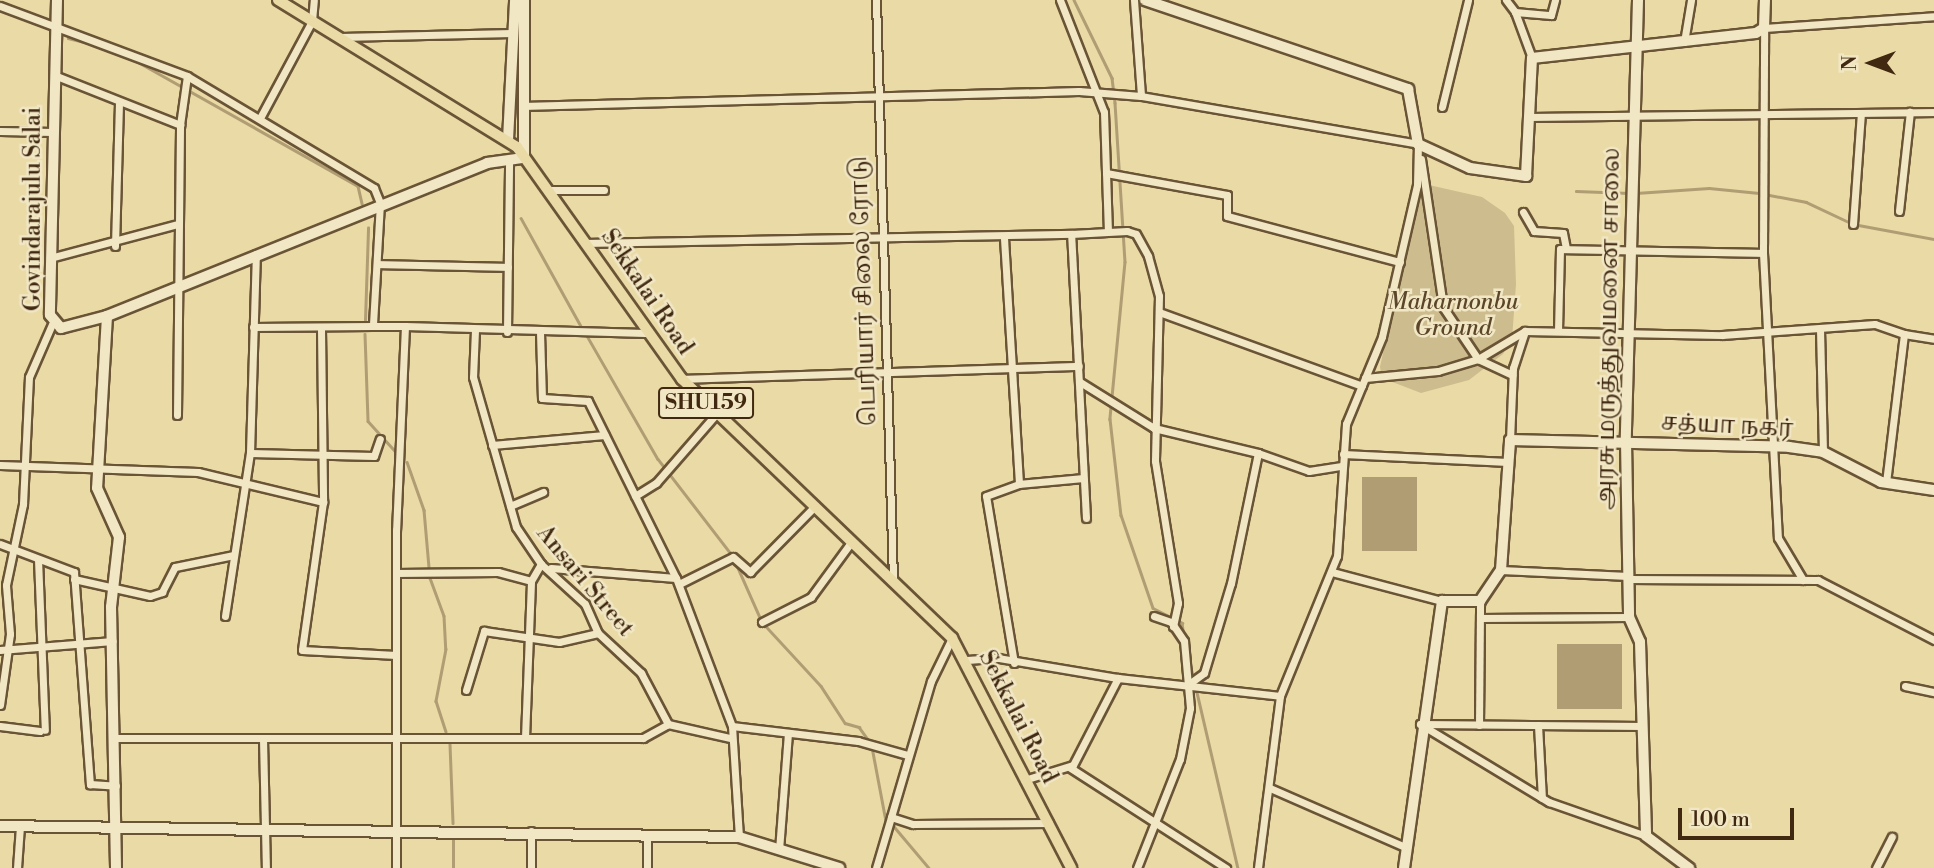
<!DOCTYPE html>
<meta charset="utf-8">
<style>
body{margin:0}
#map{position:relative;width:1934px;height:868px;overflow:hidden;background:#eadaa6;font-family:"Libre Bodoni","Noto Serif Tamil",serif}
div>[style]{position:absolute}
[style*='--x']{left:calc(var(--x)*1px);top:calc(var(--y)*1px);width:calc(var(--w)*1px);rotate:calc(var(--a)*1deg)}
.green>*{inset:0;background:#cdbc8d}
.water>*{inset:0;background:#b09d73}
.stream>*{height:2.5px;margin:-1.25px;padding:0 1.25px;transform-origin:1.25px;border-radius:1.25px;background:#b09d73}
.roads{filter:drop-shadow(2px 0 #6a5436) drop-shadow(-2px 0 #6a5436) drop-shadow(0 2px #6a5436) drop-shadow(0 -2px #6a5436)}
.street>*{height:7px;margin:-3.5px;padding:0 3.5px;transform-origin:3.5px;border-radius:3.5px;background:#f1e7c5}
.secondary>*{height:10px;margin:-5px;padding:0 5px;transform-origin:5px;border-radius:5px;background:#f1e7c5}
.primary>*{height:10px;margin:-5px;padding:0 5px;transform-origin:5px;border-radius:5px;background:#eadaa6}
span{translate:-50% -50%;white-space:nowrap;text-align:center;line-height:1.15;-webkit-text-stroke:5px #f1e7c5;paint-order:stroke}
.shield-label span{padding:2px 5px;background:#f1e7c5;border:2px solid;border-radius:5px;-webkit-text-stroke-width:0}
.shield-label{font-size:21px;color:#402811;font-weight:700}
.street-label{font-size:23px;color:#402811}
.park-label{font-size:23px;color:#5c462a;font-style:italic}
.north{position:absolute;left:1836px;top:28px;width:70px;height:70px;-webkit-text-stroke:5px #f1e7c5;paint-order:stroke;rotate:270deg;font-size:19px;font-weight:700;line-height:28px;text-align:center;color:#402811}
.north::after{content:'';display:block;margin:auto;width:24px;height:32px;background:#402811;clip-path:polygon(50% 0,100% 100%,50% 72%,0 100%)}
.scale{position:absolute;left:1678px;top:808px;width:116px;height:32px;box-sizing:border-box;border:4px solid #402811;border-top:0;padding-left:9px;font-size:21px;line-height:24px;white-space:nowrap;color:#402811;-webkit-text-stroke:5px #f1e7c5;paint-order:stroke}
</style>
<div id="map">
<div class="green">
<i style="clip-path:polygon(1420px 183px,1482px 197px,1505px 213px,1514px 226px,1516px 284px,1512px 339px,1503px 354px,1469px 380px,1421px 393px,1382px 378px,1380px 367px)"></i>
</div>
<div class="water">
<i style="clip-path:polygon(1362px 477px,1417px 477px,1417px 551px,1362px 551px)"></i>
<i style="clip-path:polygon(1557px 644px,1622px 644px,1622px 709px,1557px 709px)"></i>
</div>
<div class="stream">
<i style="--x:1074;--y:0;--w:87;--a:64"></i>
<i style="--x:1112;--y:78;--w:25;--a:83"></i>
<i style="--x:1115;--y:103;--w:159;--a:86.4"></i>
<i style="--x:1125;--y:262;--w:158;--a:95.5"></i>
<i style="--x:1110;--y:419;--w:97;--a:83.5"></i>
<i style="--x:1121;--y:515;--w:98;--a:71"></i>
<i style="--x:1153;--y:608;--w:33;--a:27"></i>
<i style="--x:1182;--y:623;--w:15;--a:82"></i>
<i style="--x:68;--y:38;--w:29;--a:14"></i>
<i style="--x:131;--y:58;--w:261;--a:29.4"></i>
<i style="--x:358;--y:186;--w:18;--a:77"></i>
<i style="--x:1576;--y:191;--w:53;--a:2.2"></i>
<i style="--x:1636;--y:193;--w:73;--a:-3.9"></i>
<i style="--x:1709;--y:188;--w:50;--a:5.7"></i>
<i style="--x:1759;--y:193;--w:48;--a:10.8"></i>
<i style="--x:1806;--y:202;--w:52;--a:25.1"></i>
<i style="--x:1853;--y:224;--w:82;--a:10.5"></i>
<i style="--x:521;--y:218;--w:126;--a:61"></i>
<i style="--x:365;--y:320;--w:92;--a:-88.1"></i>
<i style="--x:365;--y:334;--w:87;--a:88"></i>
<i style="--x:368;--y:421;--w:42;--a:47.9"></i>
<i style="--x:586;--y:334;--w:144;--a:60.1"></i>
<i style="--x:658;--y:459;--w:121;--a:52.4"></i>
<i style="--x:407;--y:462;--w:51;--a:70.5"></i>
<i style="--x:424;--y:510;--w:68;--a:85"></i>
<i style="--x:430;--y:578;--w:40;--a:69.8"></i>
<i style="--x:444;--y:616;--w:33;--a:87"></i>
<i style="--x:446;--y:649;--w:53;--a:100.9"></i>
<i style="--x:436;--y:701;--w:32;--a:72"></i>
<i style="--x:735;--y:561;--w:67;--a:66.1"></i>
<i style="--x:762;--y:622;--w:87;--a:47.3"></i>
<i style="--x:821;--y:686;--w:44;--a:57"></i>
<i style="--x:845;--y:723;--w:15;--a:16"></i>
<i style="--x:859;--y:727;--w:17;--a:54"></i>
<i style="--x:1189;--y:661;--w:18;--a:74"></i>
<i style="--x:1196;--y:688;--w:185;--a:76.9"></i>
<i style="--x:450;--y:744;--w:79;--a:87.8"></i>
<i style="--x:872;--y:747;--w:75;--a:79.3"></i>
<i style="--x:892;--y:824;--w:57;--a:49.9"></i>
<i style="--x:453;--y:868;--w:31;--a:-90"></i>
</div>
<div class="roads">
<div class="street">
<i style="--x:876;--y:0;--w:580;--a:88.32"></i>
<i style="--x:1060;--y:0;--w:120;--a:68.6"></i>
<i style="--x:1104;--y:112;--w:119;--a:88.1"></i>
<i style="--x:1134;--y:0;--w:96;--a:85.8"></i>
<i style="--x:1141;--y:96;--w:281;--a:9.8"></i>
<i style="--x:1418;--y:144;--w:41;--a:91.4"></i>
<i style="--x:1417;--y:185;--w:156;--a:103"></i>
<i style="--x:1382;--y:337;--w:94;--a:112.5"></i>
<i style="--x:1346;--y:424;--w:132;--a:93.9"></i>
<i style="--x:1337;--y:556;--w:151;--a:112.2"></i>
<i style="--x:1280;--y:696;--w:173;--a:97.3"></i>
<i style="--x:1506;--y:0;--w:15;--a:53"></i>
<i style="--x:0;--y:6;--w:200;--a:20.5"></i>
<i style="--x:187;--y:76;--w:218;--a:30.9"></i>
<i style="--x:374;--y:188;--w:16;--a:68"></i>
<i style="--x:380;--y:203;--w:123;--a:93.3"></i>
<i style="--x:373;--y:326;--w:32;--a:0"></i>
<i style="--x:405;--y:326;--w:204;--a:92.5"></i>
<i style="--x:396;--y:530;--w:338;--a:90"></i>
<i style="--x:341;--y:37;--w:171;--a:-1.3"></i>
<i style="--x:1684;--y:42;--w:43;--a:-80.5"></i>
<i style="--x:1532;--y:58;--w:49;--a:-110.3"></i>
<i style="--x:1515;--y:12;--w:36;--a:5"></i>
<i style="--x:1551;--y:15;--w:16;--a:-75"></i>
<i style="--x:54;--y:75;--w:136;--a:21.6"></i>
<i style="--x:522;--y:106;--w:557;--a:-1.54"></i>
<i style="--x:1079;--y:91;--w:62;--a:4.6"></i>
<i style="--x:1442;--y:107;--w:110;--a:-76.3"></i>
<i style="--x:1533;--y:117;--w:401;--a:-0.7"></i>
<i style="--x:260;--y:118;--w:110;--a:-61.8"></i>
<i style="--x:312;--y:21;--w:21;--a:-85"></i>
<i style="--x:0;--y:131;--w:53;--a:1.1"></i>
<i style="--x:1421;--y:159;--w:150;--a:81.5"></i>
<i style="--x:1443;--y:307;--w:63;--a:56.1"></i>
<i style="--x:1478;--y:359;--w:38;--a:25"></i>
<i style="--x:1106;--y:173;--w:123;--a:10.3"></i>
<i style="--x:1227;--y:195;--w:21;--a:90"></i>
<i style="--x:1227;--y:216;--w:179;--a:14.9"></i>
<i style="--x:550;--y:190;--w:54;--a:0"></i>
<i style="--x:1899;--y:211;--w:100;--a:-83.7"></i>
<i style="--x:1523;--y:212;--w:22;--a:60"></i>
<i style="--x:1534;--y:231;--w:29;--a:4"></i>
<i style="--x:1563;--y:233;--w:16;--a:79"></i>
<i style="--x:1853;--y:224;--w:111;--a:-85.9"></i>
<i style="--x:1004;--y:238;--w:246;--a:86.5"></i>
<i style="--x:588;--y:243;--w:483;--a:-1.1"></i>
<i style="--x:115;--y:246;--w:142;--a:-88.4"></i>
<i style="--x:1763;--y:252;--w:224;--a:-89.7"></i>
<i style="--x:1764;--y:28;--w:170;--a:-4"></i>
<i style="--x:50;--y:258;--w:132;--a:-14.9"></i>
<i style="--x:377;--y:264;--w:131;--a:1.3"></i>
<i style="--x:1159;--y:312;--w:216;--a:20"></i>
<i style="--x:405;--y:326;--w:240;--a:1.7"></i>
<i style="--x:253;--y:327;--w:120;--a:-0.5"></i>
<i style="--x:321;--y:329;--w:173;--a:89.3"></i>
<i style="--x:323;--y:502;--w:149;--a:98.1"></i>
<i style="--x:302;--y:650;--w:94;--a:3"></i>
<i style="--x:1820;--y:329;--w:123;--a:88.6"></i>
<i style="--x:475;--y:330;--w:47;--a:92.4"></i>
<i style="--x:473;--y:377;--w:156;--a:74"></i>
<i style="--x:516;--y:527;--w:45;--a:56"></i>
<i style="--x:541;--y:564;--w:59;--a:42.3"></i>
<i style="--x:585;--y:604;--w:32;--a:66"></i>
<i style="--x:598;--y:633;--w:59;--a:42.9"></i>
<i style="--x:641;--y:673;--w:58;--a:62.1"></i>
<i style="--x:1558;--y:331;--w:82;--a:-88.6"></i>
<i style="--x:1560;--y:249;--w:203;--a:1.1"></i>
<i style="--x:1763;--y:253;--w:285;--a:87"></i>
<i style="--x:1778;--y:538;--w:49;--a:59.2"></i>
<i style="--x:507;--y:332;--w:168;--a:-89.3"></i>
<i style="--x:540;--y:332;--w:66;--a:88.3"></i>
<i style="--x:542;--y:398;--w:46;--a:3.7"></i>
<i style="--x:588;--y:401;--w:198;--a:63.6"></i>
<i style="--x:676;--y:578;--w:158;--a:69.3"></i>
<i style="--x:732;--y:726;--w:111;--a:86.4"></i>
<i style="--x:1904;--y:334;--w:30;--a:9"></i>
<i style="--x:1365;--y:378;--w:73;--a:-5.5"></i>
<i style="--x:1438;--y:371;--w:42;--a:-16.7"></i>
<i style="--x:1478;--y:359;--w:55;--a:-30.8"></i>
<i style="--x:1525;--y:331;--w:197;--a:1.2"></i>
<i style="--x:1722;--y:335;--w:153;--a:-4.1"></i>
<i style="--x:1875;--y:324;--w:31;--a:19"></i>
<i style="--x:1904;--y:334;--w:150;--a:96.9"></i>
<i style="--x:683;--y:379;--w:396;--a:-1.9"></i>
<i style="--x:1080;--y:382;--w:87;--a:31.9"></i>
<i style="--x:1154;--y:428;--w:107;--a:13.5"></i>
<i style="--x:1258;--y:453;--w:133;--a:101.7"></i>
<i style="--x:1231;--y:583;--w:94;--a:106.7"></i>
<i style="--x:1204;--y:673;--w:19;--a:144"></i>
<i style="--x:177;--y:415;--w:290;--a:-89.4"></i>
<i style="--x:180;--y:125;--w:49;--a:-81.9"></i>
<i style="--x:1510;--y:440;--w:72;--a:-87.6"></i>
<i style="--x:1513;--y:368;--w:39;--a:-72"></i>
<i style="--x:492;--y:445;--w:113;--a:-5.1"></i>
<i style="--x:250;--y:453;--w:124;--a:1.4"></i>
<i style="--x:374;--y:456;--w:18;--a:-71"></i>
<i style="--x:1258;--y:453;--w:54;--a:19.4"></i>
<i style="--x:1309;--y:471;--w:33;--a:-9"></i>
<i style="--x:1343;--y:454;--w:165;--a:2.8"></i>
<i style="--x:0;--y:465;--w:198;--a:2"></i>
<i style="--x:198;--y:472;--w:129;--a:13.5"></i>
<i style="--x:635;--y:496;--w:25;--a:-32"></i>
<i style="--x:656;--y:483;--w:93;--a:-48.9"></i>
<i style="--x:510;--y:506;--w:36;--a:-23"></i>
<i style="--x:1086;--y:518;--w:284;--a:-93"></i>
<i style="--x:1071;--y:234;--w:56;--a:-3.1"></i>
<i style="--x:1127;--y:231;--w:9;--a:18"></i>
<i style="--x:1136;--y:234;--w:25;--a:61"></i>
<i style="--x:1148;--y:256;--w:41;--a:74.6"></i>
<i style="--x:1159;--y:296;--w:165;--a:91.4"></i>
<i style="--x:1155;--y:461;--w:144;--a:80.8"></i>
<i style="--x:1178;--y:603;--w:24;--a:102"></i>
<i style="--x:0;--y:544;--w:79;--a:20.7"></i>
<i style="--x:74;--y:572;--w:213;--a:85.7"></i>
<i style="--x:90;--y:784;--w:26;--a:4"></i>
<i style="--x:38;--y:559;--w:171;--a:87.7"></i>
<i style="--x:551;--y:568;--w:125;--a:4.6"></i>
<i style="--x:1501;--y:570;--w:127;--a:2.7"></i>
<i style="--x:1332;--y:572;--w:114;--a:14.8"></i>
<i style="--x:396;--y:573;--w:102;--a:-0.6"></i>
<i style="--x:498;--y:572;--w:34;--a:15"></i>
<i style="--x:74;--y:579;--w:78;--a:12.6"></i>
<i style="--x:150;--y:596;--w:13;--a:-18"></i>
<i style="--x:162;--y:592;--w:28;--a:-63"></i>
<i style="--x:175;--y:567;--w:60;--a:-11.5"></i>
<i style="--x:1628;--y:579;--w:190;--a:0.3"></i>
<i style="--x:1818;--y:580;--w:131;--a:27.3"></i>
<i style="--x:679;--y:584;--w:60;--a:-26.6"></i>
<i style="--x:733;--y:557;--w:23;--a:41"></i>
<i style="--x:750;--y:572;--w:93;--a:-45.4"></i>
<i style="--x:225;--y:616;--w:165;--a:-81.3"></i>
<i style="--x:250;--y:453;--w:199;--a:-88.3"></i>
<i style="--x:1480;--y:618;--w:149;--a:-0.4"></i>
<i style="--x:762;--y:622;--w:55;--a:-27"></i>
<i style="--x:811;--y:597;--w:69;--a:-53.8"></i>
<i style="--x:952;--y:638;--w:48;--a:116"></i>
<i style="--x:931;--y:681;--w:142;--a:106.4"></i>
<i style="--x:891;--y:817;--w:23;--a:18"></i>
<i style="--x:913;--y:824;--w:136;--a:-0.4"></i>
<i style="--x:0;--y:650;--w:113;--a:-4.6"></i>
<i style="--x:967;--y:660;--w:31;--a:-4"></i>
<i style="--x:998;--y:658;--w:122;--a:9.5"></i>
<i style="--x:1014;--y:663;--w:169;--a:-99.5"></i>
<i style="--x:986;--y:496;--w:35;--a:-20"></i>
<i style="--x:1019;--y:484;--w:64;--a:-5.4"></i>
<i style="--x:1905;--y:686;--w:30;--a:12"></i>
<i style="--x:466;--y:690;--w:62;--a:-73"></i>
<i style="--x:484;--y:631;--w:76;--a:8.3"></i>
<i style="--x:559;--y:642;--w:40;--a:-13"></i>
<i style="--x:0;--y:705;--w:72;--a:-82"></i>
<i style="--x:10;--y:634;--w:49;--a:-94.7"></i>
<i style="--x:6;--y:585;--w:83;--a:-78.1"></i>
<i style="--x:23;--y:504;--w:127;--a:-87.3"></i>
<i style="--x:29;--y:377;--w:58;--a:-66.5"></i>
<i style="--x:668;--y:724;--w:64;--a:12.7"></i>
<i style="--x:1420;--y:724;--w:151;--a:31.2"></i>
<i style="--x:1549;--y:802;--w:103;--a:19.3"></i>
<i style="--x:1420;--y:724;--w:223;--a:0.5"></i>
<i style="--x:1479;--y:725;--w:124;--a:-89.5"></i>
<i style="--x:1538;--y:725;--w:73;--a:86.9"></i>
<i style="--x:0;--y:726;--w:40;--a:7.1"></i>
<i style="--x:732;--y:726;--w:127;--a:6.8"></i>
<i style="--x:858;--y:741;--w:51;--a:15.9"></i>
<i style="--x:118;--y:738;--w:525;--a:0"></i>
<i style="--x:643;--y:738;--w:29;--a:-29"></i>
<i style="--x:525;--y:738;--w:157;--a:-87.8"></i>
<i style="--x:531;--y:581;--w:20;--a:-60"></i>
<i style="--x:263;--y:739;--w:129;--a:88.7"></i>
<i style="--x:1069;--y:767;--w:187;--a:32.8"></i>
<i style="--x:1024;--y:780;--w:51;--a:-17"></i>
<i style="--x:1073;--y:765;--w:98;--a:-62.7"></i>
<i style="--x:1118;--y:678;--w:163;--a:6.3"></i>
<i style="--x:1270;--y:788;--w:147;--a:23.6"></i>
<i style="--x:647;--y:836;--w:32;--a:90"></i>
<i style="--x:779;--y:850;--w:117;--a:-85.6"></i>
<i style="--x:17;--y:868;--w:42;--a:-85.9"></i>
<i style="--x:531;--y:868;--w:37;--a:-90"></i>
<i style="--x:876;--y:868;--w:53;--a:-73.6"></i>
<i style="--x:1137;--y:868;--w:117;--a:-68.5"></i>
<i style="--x:1180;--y:759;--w:52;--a:-78.9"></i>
<i style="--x:1190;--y:708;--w:67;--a:-95.1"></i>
<i style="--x:1184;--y:641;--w:23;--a:-124"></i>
<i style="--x:1171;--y:622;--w:18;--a:-161"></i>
<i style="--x:1876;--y:868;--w:35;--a:-63"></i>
</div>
<div class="secondary">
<i style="--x:57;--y:0;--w:315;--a:91.3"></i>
<i style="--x:50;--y:315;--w:17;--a:50"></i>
<i style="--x:61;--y:328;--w:48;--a:-14.6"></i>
<i style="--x:107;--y:316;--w:410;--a:-21.9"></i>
<i style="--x:487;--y:163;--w:37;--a:-8"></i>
<i style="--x:524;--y:158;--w:158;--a:-90"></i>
<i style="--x:1145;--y:0;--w:278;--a:18.7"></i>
<i style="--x:1408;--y:89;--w:56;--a:79.7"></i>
<i style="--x:1418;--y:144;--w:57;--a:24.8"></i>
<i style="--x:1470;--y:168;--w:57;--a:8.1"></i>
<i style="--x:1526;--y:176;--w:118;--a:-87.1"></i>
<i style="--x:1532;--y:58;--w:225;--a:-6.4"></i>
<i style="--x:1756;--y:33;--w:9;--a:-32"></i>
<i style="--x:1764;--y:28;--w:28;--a:-88"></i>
<i style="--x:1638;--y:0;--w:441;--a:91.6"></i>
<i style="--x:1626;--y:441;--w:176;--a:89"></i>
<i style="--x:1629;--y:617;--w:27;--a:66"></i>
<i style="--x:1640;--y:642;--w:194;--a:88.2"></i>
<i style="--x:1646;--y:836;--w:54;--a:36.7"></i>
<i style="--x:508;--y:140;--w:140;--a:-87.1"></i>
<i style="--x:107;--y:316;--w:172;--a:93.3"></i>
<i style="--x:97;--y:488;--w:54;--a:65.8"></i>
<i style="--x:119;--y:537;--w:70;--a:96.5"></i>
<i style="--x:111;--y:607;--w:261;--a:88.9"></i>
<i style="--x:0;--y:826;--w:739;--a:0.85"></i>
<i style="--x:739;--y:837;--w:105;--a:17.2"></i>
<i style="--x:1404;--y:868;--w:270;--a:-81.9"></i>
<i style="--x:1442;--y:601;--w:38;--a:0"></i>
<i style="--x:1480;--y:601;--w:37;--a:-56"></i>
<i style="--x:1501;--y:570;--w:130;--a:-86"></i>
<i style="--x:1510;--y:440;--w:279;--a:1.4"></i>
<i style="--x:1789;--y:447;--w:34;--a:8"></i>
<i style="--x:1823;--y:452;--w:65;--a:27.3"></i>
<i style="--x:1881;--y:482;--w:54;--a:8.6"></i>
</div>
<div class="primary">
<i style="--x:278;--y:0;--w:281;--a:31.6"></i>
<i style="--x:517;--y:147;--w:285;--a:54.6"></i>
<i style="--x:682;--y:379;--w:374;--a:43.8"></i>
<i style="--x:952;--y:638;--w:259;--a:62.6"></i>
</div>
</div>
<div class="shield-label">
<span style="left:706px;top:403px">SHU159</span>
</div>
<div class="street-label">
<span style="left:33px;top:209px;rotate:-90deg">Govindarajulu Salai</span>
<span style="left:864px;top:291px;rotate:-92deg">பெரியார் சிலை ரோடு</span>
<span style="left:647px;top:292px;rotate:56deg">Sekkalai Road</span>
<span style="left:1609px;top:329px;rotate:-89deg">அரசு மருத்துவமனை சாலை</span>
<span style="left:1727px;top:426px;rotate:3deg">சத்யா நகர்</span>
<span style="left:585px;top:581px;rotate:50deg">Ansari Street</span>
<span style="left:1018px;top:717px;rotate:63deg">Sekkalai Road</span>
</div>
<div class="park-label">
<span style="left:1453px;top:315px">Maharnonbu<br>Ground</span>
</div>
<div class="north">N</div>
<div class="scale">100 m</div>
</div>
